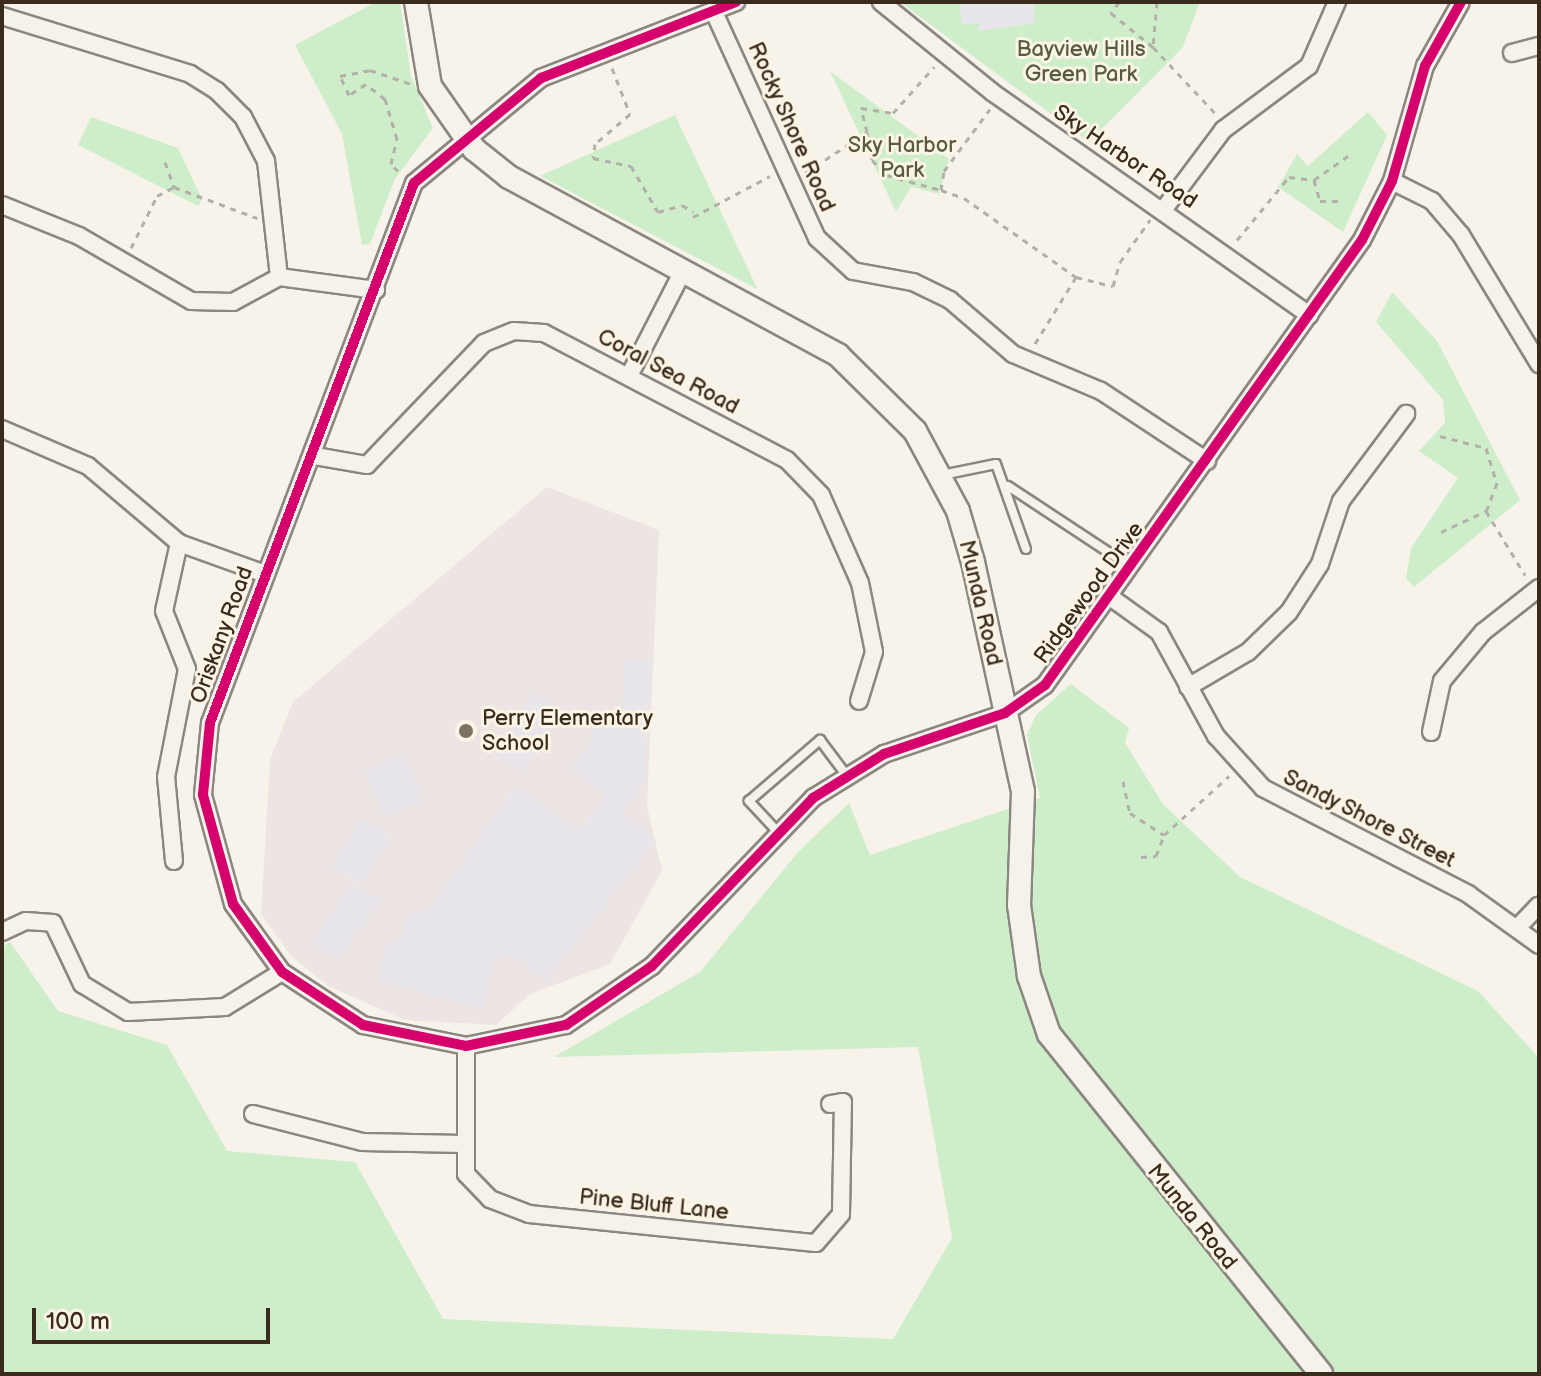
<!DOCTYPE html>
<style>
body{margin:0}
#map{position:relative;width:1541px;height:1376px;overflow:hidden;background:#f7f3ea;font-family:"Balsamiq Sans",sans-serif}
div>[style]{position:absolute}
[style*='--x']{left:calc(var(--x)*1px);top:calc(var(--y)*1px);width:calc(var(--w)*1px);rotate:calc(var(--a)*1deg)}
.built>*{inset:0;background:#ece5e3}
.green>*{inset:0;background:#ceeeca}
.building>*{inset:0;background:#e9e6eb}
.path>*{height:3px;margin-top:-1.5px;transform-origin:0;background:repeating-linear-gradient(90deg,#b3afa9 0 6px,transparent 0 12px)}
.roads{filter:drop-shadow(2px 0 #8b867f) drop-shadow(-2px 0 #8b867f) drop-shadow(0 2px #8b867f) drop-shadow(0 -2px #8b867f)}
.lane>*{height:8px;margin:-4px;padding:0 4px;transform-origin:4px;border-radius:4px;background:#f5f2ec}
.street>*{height:16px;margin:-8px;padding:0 8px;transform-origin:8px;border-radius:8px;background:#f5f2ec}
.secondary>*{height:22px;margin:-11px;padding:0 11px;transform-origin:11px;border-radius:11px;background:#f5f2ec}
.cycleway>*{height:10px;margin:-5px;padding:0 5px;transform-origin:5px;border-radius:5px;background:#d6006c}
.dots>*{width:22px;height:22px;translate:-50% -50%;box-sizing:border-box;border:4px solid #fcf5e5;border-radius:50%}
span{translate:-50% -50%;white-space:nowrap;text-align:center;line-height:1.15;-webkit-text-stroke:6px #fcf5e5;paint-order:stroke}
.park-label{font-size:22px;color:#585a42}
.street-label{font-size:22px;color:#3b2a1e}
.poi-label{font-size:22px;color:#3b2a1e}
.left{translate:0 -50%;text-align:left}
.frame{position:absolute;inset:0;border:4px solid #3b2a1e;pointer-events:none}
.scale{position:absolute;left:32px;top:1308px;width:238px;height:36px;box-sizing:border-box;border:4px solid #3b2a1e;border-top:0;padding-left:10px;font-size:24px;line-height:28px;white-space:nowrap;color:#3b2a1e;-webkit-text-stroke:6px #fcf5e5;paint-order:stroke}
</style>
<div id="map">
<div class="built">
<i style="clip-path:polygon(547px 487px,659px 530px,647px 806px,662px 871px,610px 964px,530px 994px,496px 1025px,405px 1020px,328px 986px,290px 955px,261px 914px,270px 760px,293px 702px)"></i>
</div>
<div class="green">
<i style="clip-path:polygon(376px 2px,400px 2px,411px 76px,433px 128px,395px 179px,370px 244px,362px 245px,342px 134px,295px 45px)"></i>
<i style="clip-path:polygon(900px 2px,1200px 2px,1183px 47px,1089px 142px)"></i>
<i style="clip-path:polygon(830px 71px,949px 159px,939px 194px,911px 187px,896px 212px)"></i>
<i style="clip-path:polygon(1368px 112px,1387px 135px,1343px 232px,1278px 187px,1297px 154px,1308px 166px)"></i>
<i style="clip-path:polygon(675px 115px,757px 288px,757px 289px,540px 176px)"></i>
<i style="clip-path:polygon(91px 117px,178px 148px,202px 199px,198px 206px,78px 145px)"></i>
<i style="clip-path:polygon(1392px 292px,1437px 341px,1520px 500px,1414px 587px,1406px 578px,1411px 548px,1458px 478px,1419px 451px,1445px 423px,1443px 400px,1376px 322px)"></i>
<i style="clip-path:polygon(1071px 684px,1129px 728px,1125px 743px,1163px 804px,1240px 877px,1478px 991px,1539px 1058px,1539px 1374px,2px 1374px,2px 947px,10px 942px,58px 1011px,167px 1045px,227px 1151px,355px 1162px,443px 1319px,893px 1339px,952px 1238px,918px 1047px,554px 1057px,700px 972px,798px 852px,849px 803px,870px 855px,1040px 798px,1027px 735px,1036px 715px)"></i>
</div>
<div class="building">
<i style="clip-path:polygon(959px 2px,1034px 2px,1034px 23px,978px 31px,980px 24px,962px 24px)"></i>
<i style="clip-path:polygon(624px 661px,652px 661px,642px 785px,623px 813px,656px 840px,546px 981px,510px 956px,493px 960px,484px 1010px,379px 981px,385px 945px,405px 934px,407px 912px,420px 914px,433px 903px,516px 786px,579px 831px,605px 796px,570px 769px,590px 744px,592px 709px,622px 710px)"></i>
<i style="clip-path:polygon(533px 692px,562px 711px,523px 773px,493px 754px)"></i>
<i style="clip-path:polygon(403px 754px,424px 800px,385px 818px,363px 773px)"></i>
<i style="clip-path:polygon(363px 818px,392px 836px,361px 885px,330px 867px)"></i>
<i style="clip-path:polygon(351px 883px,381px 900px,338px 960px,311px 943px)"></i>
</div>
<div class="path">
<i style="--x:1119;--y:2;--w:14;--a:126"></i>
<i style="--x:1111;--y:13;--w:54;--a:39"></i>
<i style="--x:1157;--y:2;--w:45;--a:95.1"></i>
<i style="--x:1153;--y:47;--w:92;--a:46.8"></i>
<i style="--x:612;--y:68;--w:49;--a:68.6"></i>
<i style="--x:630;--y:114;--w:46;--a:139.4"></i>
<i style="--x:595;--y:144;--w:14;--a:98"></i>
<i style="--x:593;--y:158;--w:39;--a:12"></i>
<i style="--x:631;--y:166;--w:53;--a:59.6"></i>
<i style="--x:658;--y:212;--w:25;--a:-16"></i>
<i style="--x:682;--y:205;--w:13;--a:32"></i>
<i style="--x:867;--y:132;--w:28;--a:80"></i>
<i style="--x:872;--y:160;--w:21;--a:47"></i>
<i style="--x:886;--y:175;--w:57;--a:15.3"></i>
<i style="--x:941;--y:190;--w:19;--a:-81"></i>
<i style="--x:944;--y:171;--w:77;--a:-53.4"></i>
<i style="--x:165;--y:162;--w:27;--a:70"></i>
<i style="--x:174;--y:187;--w:89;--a:20.5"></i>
<i style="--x:398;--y:171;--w:10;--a:-135"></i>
<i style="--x:391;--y:164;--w:26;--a:-77"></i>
<i style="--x:397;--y:139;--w:42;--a:-106.7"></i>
<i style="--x:385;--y:99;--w:24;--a:-142"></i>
<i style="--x:366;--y:84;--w:20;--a:147"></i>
<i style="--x:349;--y:95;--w:21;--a:-115"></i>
<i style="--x:340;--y:76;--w:31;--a:-11"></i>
<i style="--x:370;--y:70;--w:43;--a:18.9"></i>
<i style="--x:805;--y:173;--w:74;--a:-33.5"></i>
<i style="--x:867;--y:132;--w:25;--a:-104"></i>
<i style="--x:861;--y:108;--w:32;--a:9"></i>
<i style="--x:893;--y:113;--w:62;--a:-48.3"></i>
<i style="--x:1314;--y:180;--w:22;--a:74"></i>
<i style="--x:1320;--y:201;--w:21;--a:0"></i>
<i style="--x:941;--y:190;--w:24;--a:19"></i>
<i style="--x:964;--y:198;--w:137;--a:35.2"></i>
<i style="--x:1076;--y:277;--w:82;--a:121.6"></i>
<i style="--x:693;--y:217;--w:87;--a:-28"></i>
<i style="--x:1237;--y:240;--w:82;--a:-50.5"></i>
<i style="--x:1289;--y:177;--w:25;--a:7"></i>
<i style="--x:1314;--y:180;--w:42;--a:-35.2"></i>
<i style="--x:131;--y:248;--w:58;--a:-63.4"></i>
<i style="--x:157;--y:196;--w:19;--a:-28"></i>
<i style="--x:1076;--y:277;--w:38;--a:14"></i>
<i style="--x:1113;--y:286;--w:25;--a:-74"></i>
<i style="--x:1120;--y:262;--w:52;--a:-54.5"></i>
<i style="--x:1440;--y:436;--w:48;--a:14.6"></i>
<i style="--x:1486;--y:448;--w:37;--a:73"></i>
<i style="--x:1497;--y:483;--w:30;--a:111"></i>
<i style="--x:1441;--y:532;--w:50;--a:-25"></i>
<i style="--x:1486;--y:511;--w:75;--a:58.6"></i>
<i style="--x:1123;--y:781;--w:33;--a:78"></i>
<i style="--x:1130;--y:813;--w:40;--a:32.9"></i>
<i style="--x:1141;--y:857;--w:15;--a:-4"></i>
<i style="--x:1156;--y:856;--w:22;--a:-69"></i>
<i style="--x:1164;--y:835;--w:88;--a:-42.2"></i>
</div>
<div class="roads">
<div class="lane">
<i style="--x:942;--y:475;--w:55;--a:-11.5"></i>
<i style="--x:996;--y:464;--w:90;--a:70.6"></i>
<i style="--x:1008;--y:486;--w:147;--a:33.4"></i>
<i style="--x:776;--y:830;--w:40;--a:-133"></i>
<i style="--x:749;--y:801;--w:94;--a:-40.7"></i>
<i style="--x:820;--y:740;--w:45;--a:53.1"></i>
</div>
<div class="street">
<i style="--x:736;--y:2;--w:209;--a:158.7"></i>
<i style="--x:541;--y:78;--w:165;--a:140.4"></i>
<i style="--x:414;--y:183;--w:577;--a:110.7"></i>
<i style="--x:210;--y:723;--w:72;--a:95.6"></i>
<i style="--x:203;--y:795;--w:113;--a:74.6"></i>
<i style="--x:233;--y:904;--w:84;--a:54.2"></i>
<i style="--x:282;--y:972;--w:97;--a:33.2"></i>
<i style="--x:363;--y:1025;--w:105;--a:11.5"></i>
<i style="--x:466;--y:1046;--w:102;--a:-11.9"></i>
<i style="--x:566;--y:1025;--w:104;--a:-34.5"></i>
<i style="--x:652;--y:966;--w:233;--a:-46.2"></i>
<i style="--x:813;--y:798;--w:84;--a:-31.8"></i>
<i style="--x:884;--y:754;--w:128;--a:-18.7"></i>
<i style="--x:1005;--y:713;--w:49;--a:-35"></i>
<i style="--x:1045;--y:685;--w:546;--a:-54.54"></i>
<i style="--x:1362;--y:240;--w:66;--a:-63"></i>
<i style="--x:1392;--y:181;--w:120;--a:-74"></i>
<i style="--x:1425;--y:66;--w:73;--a:-60.6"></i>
<i style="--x:881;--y:2;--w:143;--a:39"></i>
<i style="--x:992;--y:92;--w:388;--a:35.1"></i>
<i style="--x:714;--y:12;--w:248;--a:65.5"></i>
<i style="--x:817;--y:238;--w:49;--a:42.5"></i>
<i style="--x:853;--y:271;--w:61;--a:10.4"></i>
<i style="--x:913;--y:282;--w:41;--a:25.9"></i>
<i style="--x:950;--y:300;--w:83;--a:40.6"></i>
<i style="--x:1013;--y:354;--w:95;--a:22.8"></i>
<i style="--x:1101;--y:391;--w:127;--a:33.4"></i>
<i style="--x:2;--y:16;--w:197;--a:17.1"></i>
<i style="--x:190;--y:74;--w:32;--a:32"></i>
<i style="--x:217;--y:91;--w:37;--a:45"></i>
<i style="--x:243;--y:117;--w:50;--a:62.4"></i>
<i style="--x:266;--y:161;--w:117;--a:83.6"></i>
<i style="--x:1512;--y:53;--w:28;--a:-15"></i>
<i style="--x:1392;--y:181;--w:45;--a:26.6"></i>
<i style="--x:1432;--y:201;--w:45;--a:49.5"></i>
<i style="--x:1461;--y:235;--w:151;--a:58.8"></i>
<i style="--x:2;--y:205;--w:83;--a:21.9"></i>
<i style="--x:79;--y:236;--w:129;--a:30.1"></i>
<i style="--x:191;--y:301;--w:42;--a:1.4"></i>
<i style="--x:233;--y:302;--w:52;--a:-28.5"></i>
<i style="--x:279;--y:277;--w:98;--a:7.6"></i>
<i style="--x:1164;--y:209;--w:99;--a:-53.2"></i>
<i style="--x:1223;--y:130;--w:107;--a:-36.7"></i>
<i style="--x:1309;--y:66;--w:70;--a:-66.4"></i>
<i style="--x:629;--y:376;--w:118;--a:-62.8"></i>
<i style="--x:2;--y:429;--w:94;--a:23.3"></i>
<i style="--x:88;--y:466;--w:119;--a:40.2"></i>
<i style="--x:179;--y:543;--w:91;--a:19.8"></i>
<i style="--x:315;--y:456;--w:53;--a:9.8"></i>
<i style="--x:367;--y:465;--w:169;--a:-46.2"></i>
<i style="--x:484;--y:343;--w:32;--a:-22"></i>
<i style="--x:514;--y:331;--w:30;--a:4"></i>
<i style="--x:544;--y:333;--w:274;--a:27.6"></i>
<i style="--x:787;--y:460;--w:49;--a:45.8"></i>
<i style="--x:821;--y:495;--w:96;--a:66.1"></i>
<i style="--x:860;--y:583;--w:70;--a:78.5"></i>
<i style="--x:874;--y:652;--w:51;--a:107"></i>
<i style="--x:1113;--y:599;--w:57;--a:35.7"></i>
<i style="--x:1159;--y:632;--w:119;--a:61.3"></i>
<i style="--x:1216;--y:736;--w:70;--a:47.9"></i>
<i style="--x:1263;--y:788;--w:231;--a:27.3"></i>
<i style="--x:1468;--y:894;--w:87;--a:35.7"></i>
<i style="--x:1188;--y:687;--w:69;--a:-30.3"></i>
<i style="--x:1248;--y:652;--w:57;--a:-44.3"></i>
<i style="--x:1289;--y:612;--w:57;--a:-57.1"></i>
<i style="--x:1320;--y:564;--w:66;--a:-71.6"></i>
<i style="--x:1341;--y:501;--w:109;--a:-53.2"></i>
<i style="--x:1431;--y:732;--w:52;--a:-77.8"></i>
<i style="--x:1442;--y:681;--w:64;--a:-50.1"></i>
<i style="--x:1483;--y:632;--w:71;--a:-38.2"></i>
<i style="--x:174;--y:861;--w:84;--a:-95.4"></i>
<i style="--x:166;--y:777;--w:110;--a:-79"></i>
<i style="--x:187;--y:669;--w:62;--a:-111.6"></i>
<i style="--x:164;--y:611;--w:70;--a:-77.6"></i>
<i style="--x:1518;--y:927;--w:30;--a:-46"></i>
<i style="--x:2;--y:932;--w:26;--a:-25"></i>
<i style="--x:26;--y:921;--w:27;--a:4"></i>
<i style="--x:53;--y:923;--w:68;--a:64.6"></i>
<i style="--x:82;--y:984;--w:54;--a:31.3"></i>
<i style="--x:128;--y:1012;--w:97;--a:-3"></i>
<i style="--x:225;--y:1007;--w:67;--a:-31.6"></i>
<i style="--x:466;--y:1046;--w:128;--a:90"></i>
<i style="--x:466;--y:1174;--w:35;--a:46"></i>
<i style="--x:490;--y:1199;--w:42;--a:21"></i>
<i style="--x:529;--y:1214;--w:288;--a:5.8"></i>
<i style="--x:816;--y:1243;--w:38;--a:-49"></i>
<i style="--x:841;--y:1214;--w:112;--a:-89"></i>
<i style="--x:843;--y:1102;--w:13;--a:171"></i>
<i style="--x:253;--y:1114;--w:113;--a:14.4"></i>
<i style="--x:362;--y:1142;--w:102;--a:1.1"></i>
</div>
<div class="secondary">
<i style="--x:416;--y:2;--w:85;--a:80.5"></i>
<i style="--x:430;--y:86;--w:77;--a:55.1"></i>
<i style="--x:474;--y:149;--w:45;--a:38.7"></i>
<i style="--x:509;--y:177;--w:374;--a:28.4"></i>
<i style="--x:838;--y:355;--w:108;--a:44.6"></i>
<i style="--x:915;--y:431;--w:91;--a:61.7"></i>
<i style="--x:958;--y:511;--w:53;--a:73.6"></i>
<i style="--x:973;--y:562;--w:235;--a:77.7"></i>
<i style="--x:1023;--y:792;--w:113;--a:92"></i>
<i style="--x:1019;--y:905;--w:72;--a:82"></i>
<i style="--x:1029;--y:976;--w:61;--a:71"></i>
<i style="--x:1049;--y:1034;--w:435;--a:51.3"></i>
</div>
</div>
<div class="cycleway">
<i style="--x:736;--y:2;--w:209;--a:158.7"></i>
<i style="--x:541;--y:78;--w:165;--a:140.4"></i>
<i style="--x:414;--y:183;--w:577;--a:110.7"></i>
<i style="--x:210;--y:723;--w:72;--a:95.6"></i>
<i style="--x:203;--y:795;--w:113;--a:74.6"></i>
<i style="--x:233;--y:904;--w:84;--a:54.2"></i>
<i style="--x:282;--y:972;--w:97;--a:33.2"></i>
<i style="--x:363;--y:1025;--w:105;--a:11.5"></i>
<i style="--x:466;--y:1046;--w:102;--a:-11.9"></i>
<i style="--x:566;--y:1025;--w:104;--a:-34.5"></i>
<i style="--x:652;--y:966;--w:233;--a:-46.2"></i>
<i style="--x:813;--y:798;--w:84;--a:-31.8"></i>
<i style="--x:884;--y:754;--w:128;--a:-18.7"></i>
<i style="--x:1005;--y:713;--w:49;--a:-35"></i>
<i style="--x:1045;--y:685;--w:546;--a:-54.54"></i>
<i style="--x:1362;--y:240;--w:66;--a:-63"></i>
<i style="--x:1392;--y:181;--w:120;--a:-74"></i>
<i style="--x:1425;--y:66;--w:73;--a:-60.6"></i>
</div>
<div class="dots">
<i style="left:466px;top:731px;background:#7d7065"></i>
</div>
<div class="park-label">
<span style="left:1081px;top:62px">Bayview Hills<br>Green Park</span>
<span style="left:902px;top:158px">Sky Harbor<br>Park</span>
</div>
<div class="street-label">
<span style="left:791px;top:127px;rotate:66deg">Rocky Shore Road</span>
<span style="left:1125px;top:157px;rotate:34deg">Sky Harbor Road</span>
<span style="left:668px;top:372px;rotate:28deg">Coral Sea Road</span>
<span style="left:1089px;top:593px;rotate:-54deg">Ridgewood Drive</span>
<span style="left:980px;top:603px;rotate:77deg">Munda Road</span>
<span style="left:222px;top:635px;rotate:-70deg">Oriskany Road</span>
<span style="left:1369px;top:819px;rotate:27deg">Sandy Shore Street</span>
<span style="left:654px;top:1205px;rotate:6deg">Pine Bluff Lane</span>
<span style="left:1192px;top:1217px;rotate:51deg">Munda Road</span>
</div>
<div class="poi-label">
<span class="left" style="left:482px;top:731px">Perry Elementary<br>School</span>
</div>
<div class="frame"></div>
<div class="scale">100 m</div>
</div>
